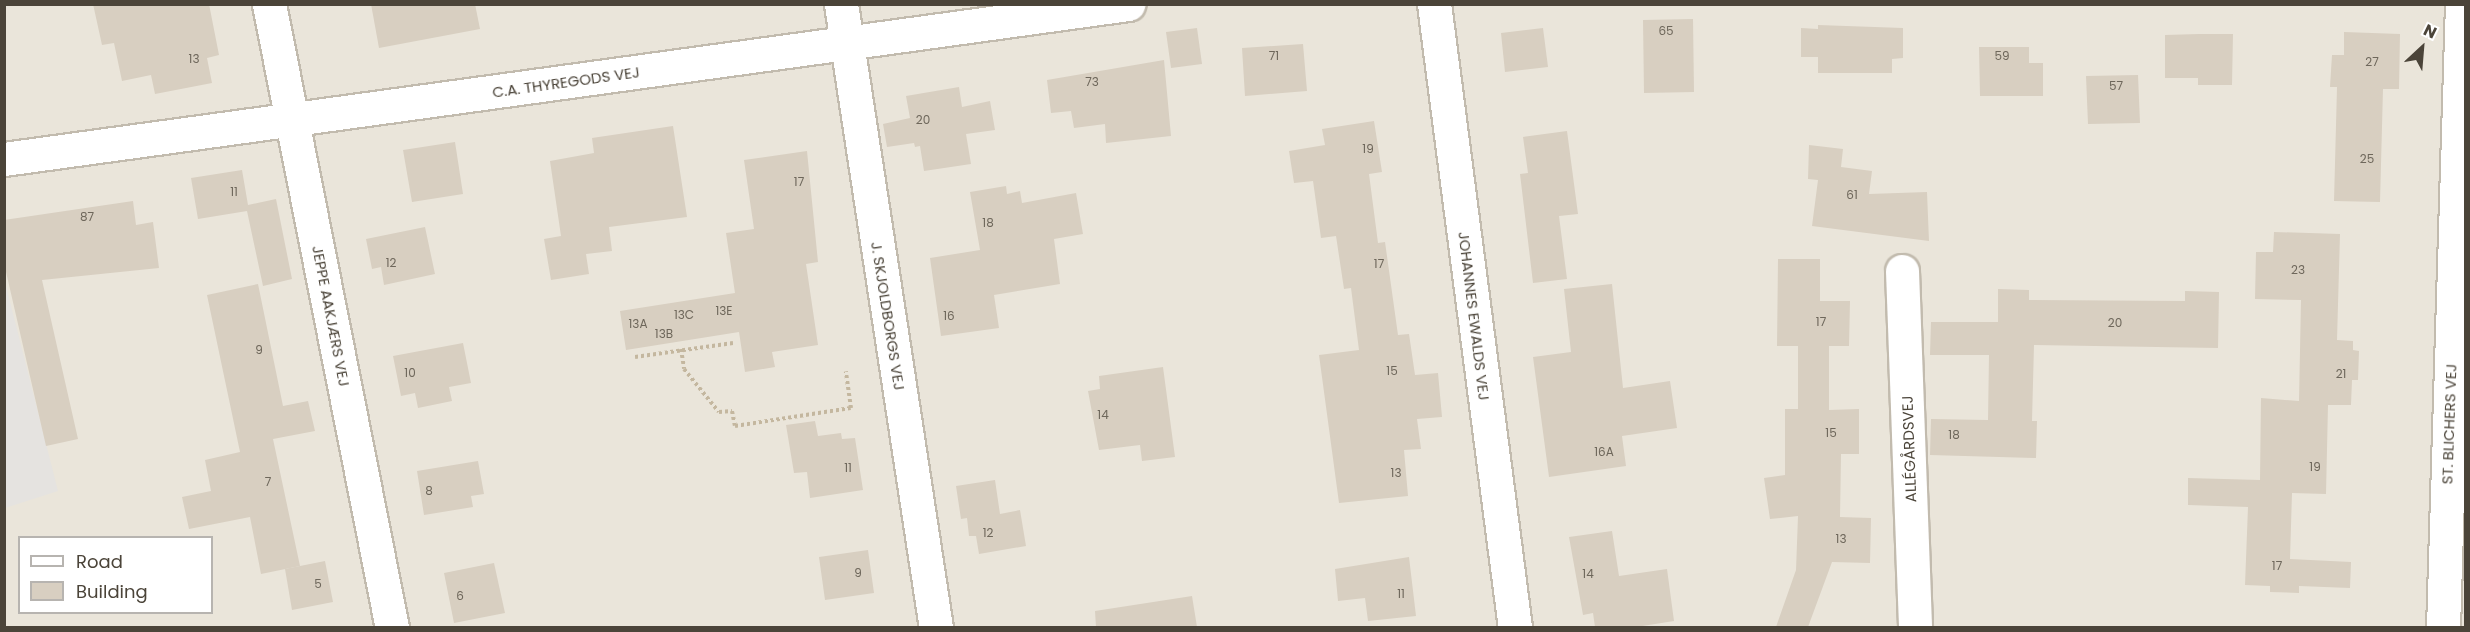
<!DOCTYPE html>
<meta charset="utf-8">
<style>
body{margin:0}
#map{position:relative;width:2470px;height:632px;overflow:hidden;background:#f6f3ec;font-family:Poppins,sans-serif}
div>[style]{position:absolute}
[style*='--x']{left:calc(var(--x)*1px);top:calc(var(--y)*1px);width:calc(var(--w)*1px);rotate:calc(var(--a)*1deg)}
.residential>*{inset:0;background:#eae5da}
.parking>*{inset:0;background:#e5e3e0}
.building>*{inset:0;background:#d8cfc1}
.path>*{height:4px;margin-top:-2px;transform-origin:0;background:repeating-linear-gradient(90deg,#c4b79f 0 3px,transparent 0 6px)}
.roads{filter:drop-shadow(2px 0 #c2bbae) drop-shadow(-2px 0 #c2bbae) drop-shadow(0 2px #c2bbae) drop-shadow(0 -2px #c2bbae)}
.minor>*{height:33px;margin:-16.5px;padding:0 16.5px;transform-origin:16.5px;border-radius:16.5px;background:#fff}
span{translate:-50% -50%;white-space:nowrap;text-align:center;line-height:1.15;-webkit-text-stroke:4.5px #fff;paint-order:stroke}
.number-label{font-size:12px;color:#6e675b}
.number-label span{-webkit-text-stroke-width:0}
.street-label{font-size:15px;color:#4b4439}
.frame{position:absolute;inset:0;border:6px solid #4b4439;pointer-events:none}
.legend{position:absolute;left:18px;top:536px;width:195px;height:78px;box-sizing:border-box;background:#fff;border:2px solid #b7b4b0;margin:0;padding:8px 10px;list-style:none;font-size:18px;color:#4b4439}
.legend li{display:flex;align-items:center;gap:12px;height:30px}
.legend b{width:30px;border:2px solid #b7b4b0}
.north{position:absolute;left:2392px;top:18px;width:60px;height:60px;-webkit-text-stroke:4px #fff;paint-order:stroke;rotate:26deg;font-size:16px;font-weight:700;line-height:24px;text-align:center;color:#4b4439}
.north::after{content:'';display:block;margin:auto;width:21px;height:27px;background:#4b4439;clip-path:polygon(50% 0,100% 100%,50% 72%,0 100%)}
</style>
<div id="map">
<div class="residential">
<i style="clip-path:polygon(evenodd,4px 5px,2465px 5px,2465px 627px,5px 627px,4px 5px,20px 538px,212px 538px,212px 612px,20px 612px,20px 538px)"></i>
</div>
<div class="parking">
<i style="clip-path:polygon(4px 278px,58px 491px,5px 508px,4px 508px)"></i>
</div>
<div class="building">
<i style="clip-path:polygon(93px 4px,209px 4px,219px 55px,207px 58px,212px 83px,155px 94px,151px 75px,122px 81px,114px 43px,102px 45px)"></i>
<i style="clip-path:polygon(371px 4px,475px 4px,480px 29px,379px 48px)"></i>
<i style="clip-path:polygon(1693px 19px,1694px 92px,1644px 93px,1643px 20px)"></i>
<i style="clip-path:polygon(1818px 25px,1903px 28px,1903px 58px,1892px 59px,1892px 73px,1818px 73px,1818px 57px,1801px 57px,1801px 28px,1818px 29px)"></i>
<i style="clip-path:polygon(1197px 28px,1202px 64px,1171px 68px,1166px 32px)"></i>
<i style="clip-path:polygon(1543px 28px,1548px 67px,1505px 72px,1501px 33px)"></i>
<i style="clip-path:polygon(2344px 32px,2400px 34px,2399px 89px,2383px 89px,2380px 202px,2334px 201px,2337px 87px,2330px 87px,2332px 55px,2344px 55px)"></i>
<i style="clip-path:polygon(2199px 34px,2233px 34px,2232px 85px,2198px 85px,2198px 78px,2165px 78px,2165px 35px)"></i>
<i style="clip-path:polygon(1303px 44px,1307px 91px,1245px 96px,1242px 48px)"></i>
<i style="clip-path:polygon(1979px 47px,2029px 47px,2029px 63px,2043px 63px,2043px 96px,1980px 96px)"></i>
<i style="clip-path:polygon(1164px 60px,1171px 136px,1106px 143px,1105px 124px,1074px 128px,1071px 111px,1051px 113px,1047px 80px)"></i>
<i style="clip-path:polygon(2138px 75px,2140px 123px,2088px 124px,2086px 76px)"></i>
<i style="clip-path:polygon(959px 87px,962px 107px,990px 101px,995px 130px,966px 134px,971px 164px,924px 171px,920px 146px,915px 147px,914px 143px,887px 147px,883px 124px,910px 118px,906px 96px)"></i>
<i style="clip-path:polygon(1374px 121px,1382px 172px,1369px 174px,1378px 243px,1385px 242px,1398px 335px,1409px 334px,1415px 375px,1438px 373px,1442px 417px,1417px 419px,1421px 449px,1404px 450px,1408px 496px,1339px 503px,1319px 355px,1359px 350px,1351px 288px,1344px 289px,1336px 236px,1321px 238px,1313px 181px,1294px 183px,1289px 151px,1325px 145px,1322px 129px)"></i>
<i style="clip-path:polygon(673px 126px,687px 217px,609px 227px,612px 251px,586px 254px,589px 274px,551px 280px,544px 239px,561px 236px,550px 161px,594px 153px,592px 138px)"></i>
<i style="clip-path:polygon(1567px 131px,1578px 214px,1559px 216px,1567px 279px,1533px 283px,1520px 174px,1528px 173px,1523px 137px)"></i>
<i style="clip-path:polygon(455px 142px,463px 194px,412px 202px,403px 150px)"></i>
<i style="clip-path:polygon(1809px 145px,1843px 149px,1841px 167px,1872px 171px,1869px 194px,1927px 192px,1929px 241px,1812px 226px,1818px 180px,1808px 179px)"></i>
<i style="clip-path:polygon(807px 151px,818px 262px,806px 264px,818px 345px,772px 352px,775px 367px,745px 372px,739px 332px,626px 350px,620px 311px,735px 293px,726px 233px,754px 229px,744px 160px)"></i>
<i style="clip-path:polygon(242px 170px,248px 205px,276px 199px,292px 279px,263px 286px,247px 211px,198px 219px,191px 178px)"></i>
<i style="clip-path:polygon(1006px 186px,1007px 194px,1020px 191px,1022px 203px,1076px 193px,1083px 234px,1054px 239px,1060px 284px,994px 295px,999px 328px,941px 336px,930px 258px,980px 250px,970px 192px)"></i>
<i style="clip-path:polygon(133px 201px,136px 225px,153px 222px,159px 268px,42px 280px,78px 439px,46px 446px,4px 263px,4px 220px)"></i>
<i style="clip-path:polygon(425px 227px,435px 274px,384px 285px,381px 267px,372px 269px,366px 239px)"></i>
<i style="clip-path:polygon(2274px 232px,2340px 234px,2337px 340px,2353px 341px,2353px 350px,2359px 351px,2358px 380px,2352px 380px,2351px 405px,2328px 405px,2326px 494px,2292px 493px,2290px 559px,2351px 562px,2350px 588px,2299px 586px,2299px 593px,2270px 592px,2270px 586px,2245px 585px,2248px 507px,2188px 505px,2188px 478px,2260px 480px,2261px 398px,2299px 401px,2301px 300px,2255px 299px,2256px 252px,2273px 252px)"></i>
<i style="clip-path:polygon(1778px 259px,1820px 259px,1820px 301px,1850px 301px,1849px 346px,1829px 346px,1829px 410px,1859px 409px,1859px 454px,1841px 454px,1840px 517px,1871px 518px,1870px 563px,1832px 562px,1808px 627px,1776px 627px,1796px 570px,1798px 516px,1770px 519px,1764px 478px,1785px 475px,1785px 409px,1798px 409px,1798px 346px,1777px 346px)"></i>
<i style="clip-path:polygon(258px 284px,283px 406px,308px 401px,315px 431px,273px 439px,300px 566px,261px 574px,250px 517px,189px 529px,182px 497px,211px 491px,205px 460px,240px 452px,207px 295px)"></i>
<i style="clip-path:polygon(1612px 284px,1623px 388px,1670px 381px,1677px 428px,1622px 436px,1626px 466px,1549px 477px,1533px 357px,1571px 352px,1564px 289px)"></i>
<i style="clip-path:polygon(1998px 289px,2029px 290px,2029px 300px,2185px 301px,2185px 291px,2219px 292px,2218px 348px,2034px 345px,2032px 421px,2037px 421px,2036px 458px,1930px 455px,1931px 419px,1988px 420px,1989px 355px,1930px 355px,1931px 322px,1998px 322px)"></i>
<i style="clip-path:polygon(463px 343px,471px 383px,449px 387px,452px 401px,418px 408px,415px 393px,401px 396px,393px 356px)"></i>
<i style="clip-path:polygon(1163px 367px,1175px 457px,1142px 461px,1140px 445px,1099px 450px,1088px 391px,1100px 389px,1099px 376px)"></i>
<i style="clip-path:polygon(815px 421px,818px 436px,841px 433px,842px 439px,855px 438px,863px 490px,810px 498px,807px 472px,794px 473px,786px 425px)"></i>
<i style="clip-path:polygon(478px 461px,484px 494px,471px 496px,473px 507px,424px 515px,417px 471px)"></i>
<i style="clip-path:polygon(995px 480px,1000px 514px,1020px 510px,1026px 546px,979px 554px,976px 536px,969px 536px,967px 518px,961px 519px,956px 486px)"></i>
<i style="clip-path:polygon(1612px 531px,1619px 576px,1667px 569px,1674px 621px,1636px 627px,1595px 627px,1593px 613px,1583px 615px,1569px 537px)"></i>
<i style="clip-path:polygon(868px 550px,874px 593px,825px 600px,819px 557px)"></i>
<i style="clip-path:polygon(1409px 557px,1416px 616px,1368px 621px,1365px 598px,1338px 601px,1335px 569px)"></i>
<i style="clip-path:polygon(325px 561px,333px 602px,292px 610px,285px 569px)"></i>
<i style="clip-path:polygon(494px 563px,505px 613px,454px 623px,444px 573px)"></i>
<i style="clip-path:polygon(1192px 596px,1197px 627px,1096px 627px,1095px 611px)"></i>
</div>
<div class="path">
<i style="--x:681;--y:349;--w:20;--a:81"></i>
<i style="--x:684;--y:369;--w:55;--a:50.9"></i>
<i style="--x:719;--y:412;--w:13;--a:-4"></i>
<i style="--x:732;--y:411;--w:15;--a:79"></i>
<i style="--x:735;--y:426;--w:117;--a:-8.8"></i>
<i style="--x:851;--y:408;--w:37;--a:-98"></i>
<i style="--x:635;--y:357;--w:99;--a:-8.1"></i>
</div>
<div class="roads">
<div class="minor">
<i style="--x:269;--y:4;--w:636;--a:78.85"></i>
<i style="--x:841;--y:4;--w:631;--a:81.34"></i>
<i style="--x:1434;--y:4;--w:629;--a:82.6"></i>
<i style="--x:4;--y:159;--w:1135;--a:-7.85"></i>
<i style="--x:1902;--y:271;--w:357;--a:87.9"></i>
<i style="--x:2443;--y:628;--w:624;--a:-88.26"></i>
</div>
</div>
<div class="number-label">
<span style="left:1666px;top:31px">65</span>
<span style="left:1274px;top:56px">71</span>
<span style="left:2002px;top:56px">59</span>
<span style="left:194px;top:59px">13</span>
<span style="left:2372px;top:62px">27</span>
<span style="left:1092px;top:82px">73</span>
<span style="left:2116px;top:86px">57</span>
<span style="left:923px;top:120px">20</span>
<span style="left:1368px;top:149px">19</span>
<span style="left:2367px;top:159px">25</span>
<span style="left:799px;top:182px">17</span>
<span style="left:234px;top:192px">11</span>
<span style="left:1852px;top:195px">61</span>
<span style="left:87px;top:217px">87</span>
<span style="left:988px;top:223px">18</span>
<span style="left:391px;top:263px">12</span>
<span style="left:1379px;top:264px">17</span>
<span style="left:2298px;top:270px">23</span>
<span style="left:724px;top:311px">13E</span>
<span style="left:684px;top:315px">13C</span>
<span style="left:949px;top:316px">16</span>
<span style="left:1821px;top:322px">17</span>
<span style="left:2115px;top:323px">20</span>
<span style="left:638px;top:324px">13A</span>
<span style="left:664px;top:334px">13B</span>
<span style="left:259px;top:350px">9</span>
<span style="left:1392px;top:371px">15</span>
<span style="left:410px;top:373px">10</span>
<span style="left:2341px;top:374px">21</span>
<span style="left:1103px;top:415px">14</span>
<span style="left:1831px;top:433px">15</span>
<span style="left:1954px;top:435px">18</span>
<span style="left:1604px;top:452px">16A</span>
<span style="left:2315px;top:467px">19</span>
<span style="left:848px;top:468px">11</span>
<span style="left:1396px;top:473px">13</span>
<span style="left:268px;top:482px">7</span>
<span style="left:429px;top:491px">8</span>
<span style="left:988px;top:533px">12</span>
<span style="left:1841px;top:539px">13</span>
<span style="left:2277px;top:566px">17</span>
<span style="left:858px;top:573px">9</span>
<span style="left:1588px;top:574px">14</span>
<span style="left:318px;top:584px">5</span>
<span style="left:1401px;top:594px">11</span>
<span style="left:460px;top:596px">6</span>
</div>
<div class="street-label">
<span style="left:566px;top:82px;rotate:-8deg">C.A. THYREGODS VEJ</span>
<span style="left:331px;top:316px;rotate:79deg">JEPPE AAKJÆRS VEJ</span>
<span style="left:888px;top:316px;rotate:81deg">J. SKJOLDBORGS VEJ</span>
<span style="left:1474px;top:316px;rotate:83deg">JOHANNES EWALDS VEJ</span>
<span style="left:2449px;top:424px;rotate:-88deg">ST. BLICHERS VEJ</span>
<span style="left:1909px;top:449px;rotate:-92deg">ALLÉGÅRDSVEJ</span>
</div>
<div class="frame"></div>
<ul class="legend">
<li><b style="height:8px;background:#fff"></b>Road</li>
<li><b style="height:16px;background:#d8cfc1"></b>Building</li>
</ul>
<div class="north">N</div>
</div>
